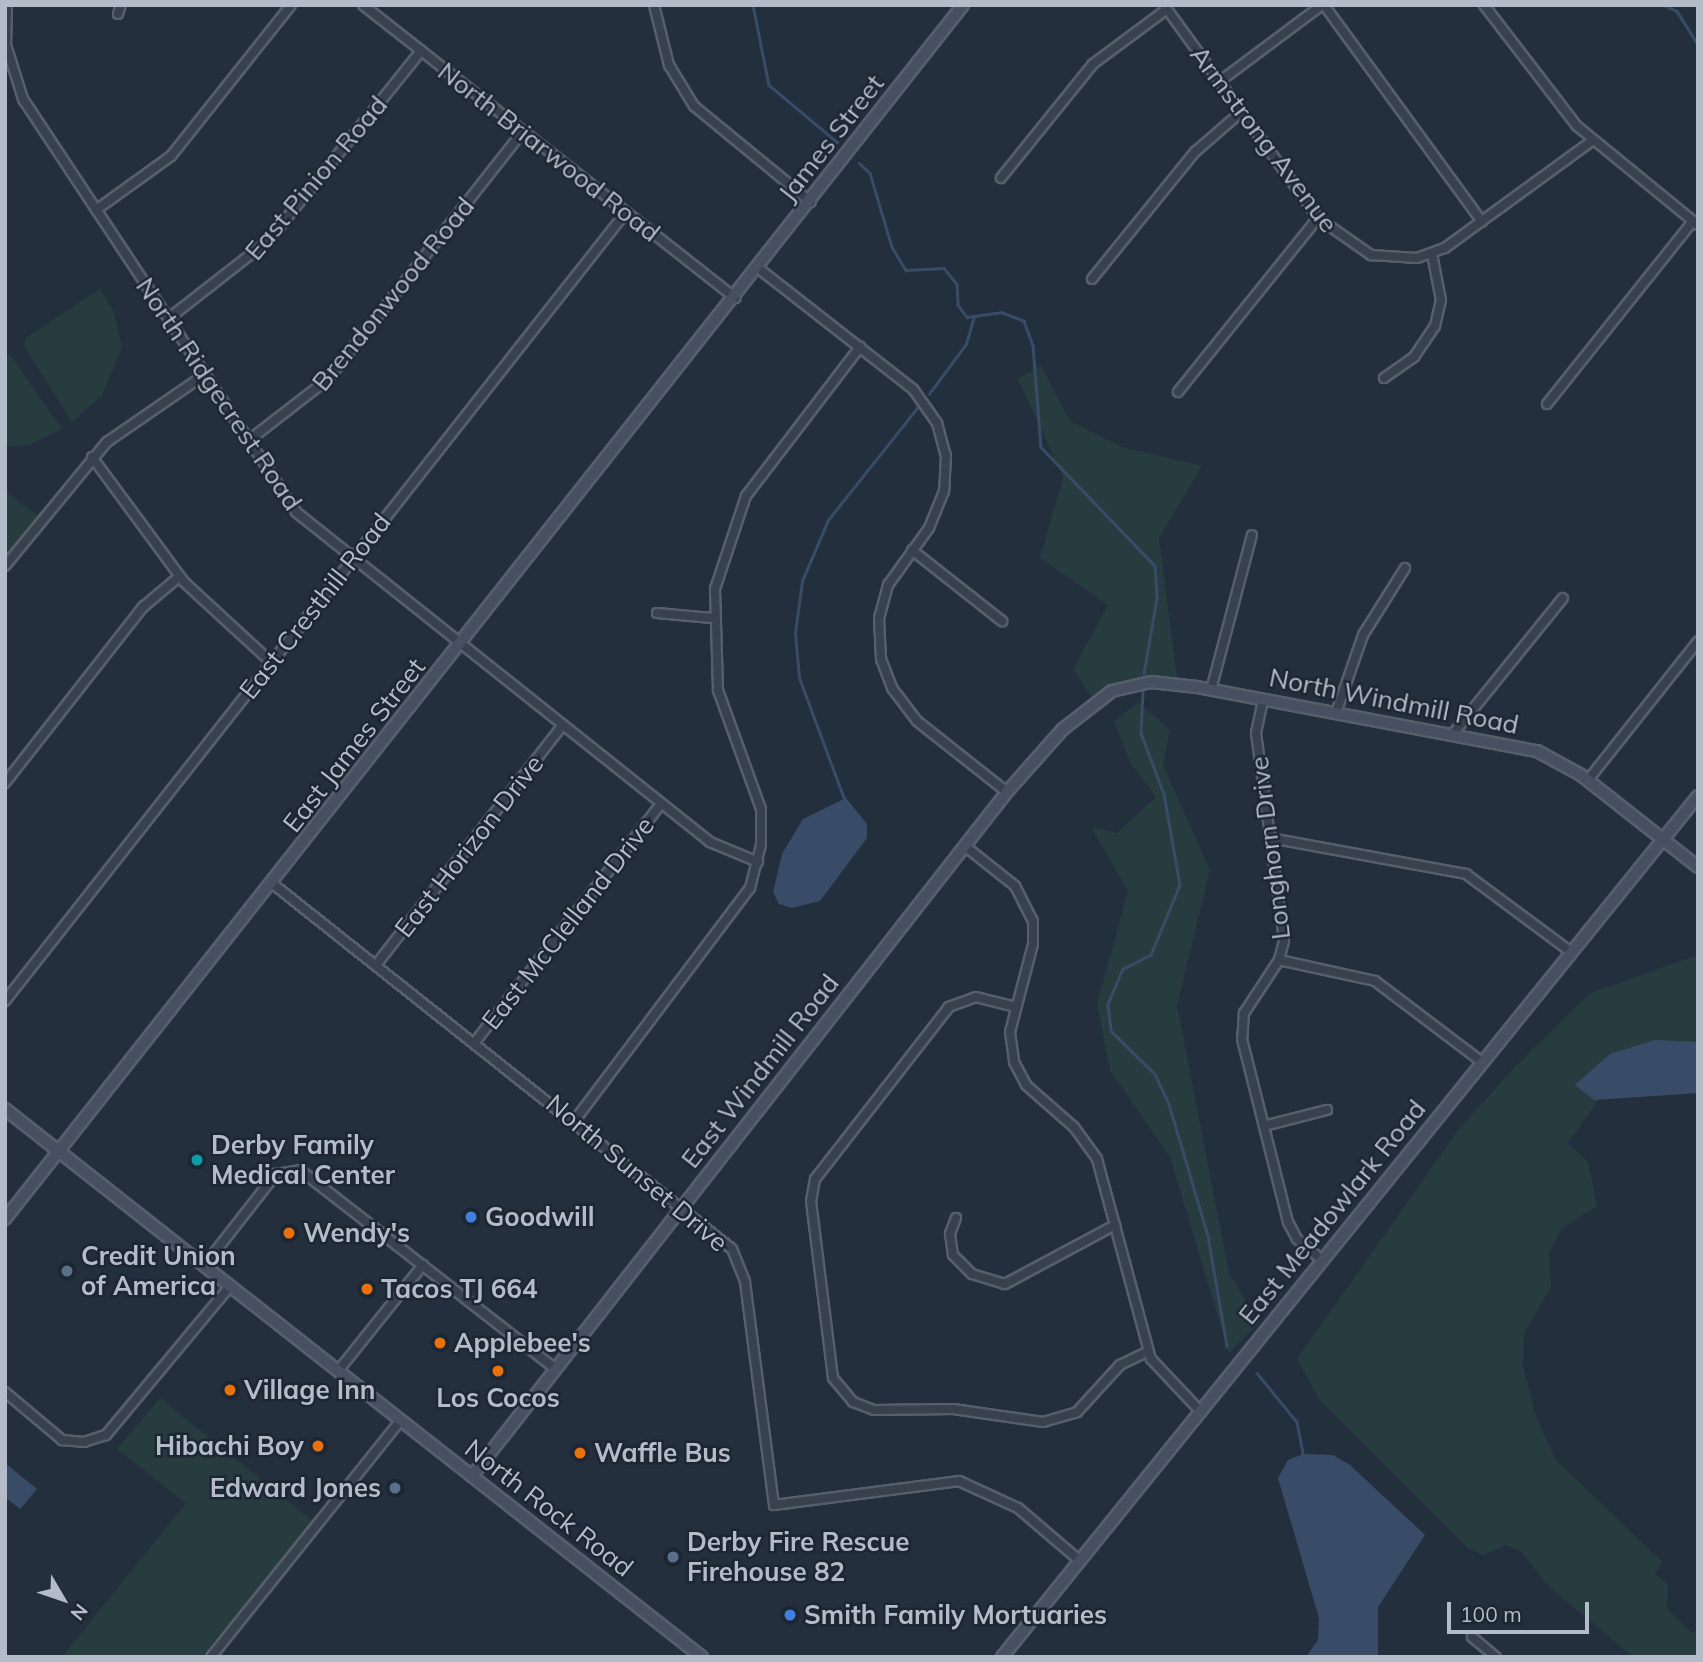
<!DOCTYPE html>
<style>
body{margin:0}
#map{position:relative;width:1703px;height:1662px;overflow:hidden;background:#242f3e;font-family:Mulish,sans-serif}
div>[style]{position:absolute}
[style*='--x']{left:calc(var(--x)*1px);top:calc(var(--y)*1px);width:calc(var(--w)*1px);rotate:calc(var(--a)*1deg)}
.green>*{inset:0;background:#263c3f}
.water>*{inset:0;background:#394c67}
.stream>*{height:2.5px;margin:-1.25px;padding:0 1.25px;transform-origin:1.25px;border-radius:1.25px;background:#394c67}
.roads{filter:drop-shadow(2px 0 #565f6c) drop-shadow(-2px 0 #565f6c) drop-shadow(0 2px #565f6c) drop-shadow(0 -2px #565f6c)}
.street>*{height:8px;margin:-4px;padding:0 4px;transform-origin:4px;border-radius:4px;background:#38414e}
.secondary>*{height:10px;margin:-5px;padding:0 5px;transform-origin:5px;border-radius:5px;background:#465061}
.dots>*{width:19px;height:19px;translate:-50% -50%;box-sizing:border-box;border:4px solid #1d2633;border-radius:50%}
span{translate:-50% -50%;white-space:nowrap;text-align:center;line-height:1.15;-webkit-text-stroke:5px #1d2633;paint-order:stroke}
.street-label{font-size:26px;color:#b4bcc9}
.poi-label{font-size:26px;color:#b4bcc9;font-weight:700}
.left{translate:0 -50%;text-align:left}
.right{translate:-100% -50%;text-align:right}
.frame{position:absolute;inset:0;border:7px solid #b4bcc9;pointer-events:none}
.north{position:absolute;left:28px;top:1564px;width:70px;height:70px;-webkit-text-stroke:5px #1d2633;paint-order:stroke;rotate:129deg;font-size:19px;font-weight:700;line-height:28px;text-align:center;color:#b4bcc9}
.north::after{content:'';display:block;margin:auto;width:24px;height:32px;background:#b4bcc9;clip-path:polygon(50% 0,100% 100%,50% 72%,0 100%)}
.scale{position:absolute;left:1447px;top:1602px;width:142px;height:32px;box-sizing:border-box;border:4px solid #b4bcc9;border-top:0;padding-left:9px;font-size:21px;line-height:24px;white-space:nowrap;color:#b4bcc9;-webkit-text-stroke:5px #1d2633;paint-order:stroke}
</style>
<div id="map">
<div class="green">
<i style="clip-path:polygon(100px 289px,114px 312px,122px 347px,102px 395px,72px 422px,24px 346px,26px 338px)"></i>
<i style="clip-path:polygon(5px 355px,11px 356px,62px 429px,29px 445px,5px 447px)"></i>
<i style="clip-path:polygon(1041px 366px,1070px 421px,1122px 447px,1202px 466px,1159px 538px,1178px 685px,1151px 682px,1094px 701px,1073px 669px,1108px 605px,1040px 558px,1063px 477px,1018px 379px)"></i>
<i style="clip-path:polygon(5px 491px,42px 519px,5px 566px)"></i>
<i style="clip-path:polygon(1138px 702px,1170px 730px,1163px 765px,1210px 870px,1177px 1005px,1229px 1273px,1259px 1323px,1229px 1353px,1170px 1157px,1110px 1070px,1097px 1004px,1128px 891px,1091px 827px,1117px 833px,1156px 797px,1130px 762px,1114px 722px)"></i>
<i style="clip-path:polygon(1698px 955px,1698px 1093px,1599px 1099px,1568px 1143px,1588px 1162px,1597px 1206px,1562px 1228px,1549px 1253px,1551px 1287px,1524px 1333px,1523px 1365px,1536px 1417px,1556px 1460px,1662px 1562px,1655px 1574px,1668px 1584px,1667px 1609px,1691px 1632px,1698px 1631px,1698px 1657px,1633px 1657px,1547px 1585px,1522px 1552px,1506px 1545px,1483px 1555px,1468px 1548px,1319px 1399px,1297px 1359px,1459px 1129px,1513px 1069px,1590px 993px)"></i>
<i style="clip-path:polygon(160px 1398px,313px 1521px,201px 1657px,62px 1657px,186px 1503px,117px 1449px)"></i>
</div>
<div class="water">
<i style="clip-path:polygon(846px 798px,867px 824px,867px 838px,820px 901px,792px 908px,779px 904px,773px 892px,782px 854px,803px 819px)"></i>
<i style="clip-path:polygon(1655px 1040px,1698px 1042px,1698px 1093px,1594px 1100px,1575px 1085px,1610px 1054px)"></i>
<i style="clip-path:polygon(1303px 1454px,1333px 1455px,1350px 1465px,1425px 1535px,1378px 1607px,1378px 1657px,1306px 1657px,1318px 1640px,1319px 1618px,1278px 1478px,1288px 1460px)"></i>
<i style="clip-path:polygon(5px 1463px,37px 1489px,20px 1509px,5px 1497px)"></i>
</div>
<div class="stream">
<i style="--x:753;--y:5;--w:82;--a:78.7"></i>
<i style="--x:769;--y:85;--w:89;--a:40"></i>
<i style="--x:1664;--y:5;--w:14;--a:25"></i>
<i style="--x:1677;--y:11;--w:40;--a:58"></i>
<i style="--x:859;--y:163;--w:15;--a:42"></i>
<i style="--x:870;--y:173;--w:77;--a:73.4"></i>
<i style="--x:892;--y:247;--w:27;--a:59"></i>
<i style="--x:906;--y:270;--w:38;--a:-3"></i>
<i style="--x:944;--y:268;--w:21;--a:51"></i>
<i style="--x:957;--y:284;--w:21;--a:87"></i>
<i style="--x:958;--y:305;--w:15;--a:53"></i>
<i style="--x:967;--y:317;--w:34;--a:-8"></i>
<i style="--x:1001;--y:312;--w:25;--a:21"></i>
<i style="--x:1024;--y:321;--w:27;--a:70"></i>
<i style="--x:1033;--y:346;--w:101;--a:85.5"></i>
<i style="--x:1041;--y:447;--w:165;--a:46.2"></i>
<i style="--x:1155;--y:566;--w:32;--a:86"></i>
<i style="--x:1157;--y:598;--w:77;--a:99.7"></i>
<i style="--x:929;--y:394;--w:62;--a:-53.5"></i>
<i style="--x:966;--y:344;--w:29;--a:-74"></i>
<i style="--x:1143;--y:691;--w:42;--a:92.7"></i>
<i style="--x:1141;--y:733;--w:65;--a:69.3"></i>
<i style="--x:1164;--y:794;--w:92;--a:80"></i>
<i style="--x:1180;--y:885;--w:76;--a:112.5"></i>
<i style="--x:1151;--y:955;--w:31;--a:153"></i>
<i style="--x:1123;--y:969;--w:39;--a:113"></i>
<i style="--x:1108;--y:1005;--w:26;--a:83"></i>
<i style="--x:1111;--y:1031;--w:62;--a:44.3"></i>
<i style="--x:1155;--y:1074;--w:33;--a:65"></i>
<i style="--x:1169;--y:1104;--w:138;--a:73.5"></i>
<i style="--x:1208;--y:1236;--w:112;--a:80.2"></i>
<i style="--x:844;--y:799;--w:129;--a:-110.4"></i>
<i style="--x:799;--y:678;--w:45;--a:-95.1"></i>
<i style="--x:795;--y:633;--w:52;--a:-82.3"></i>
<i style="--x:802;--y:581;--w:66;--a:-66.9"></i>
<i style="--x:828;--y:520;--w:144;--a:-51.5"></i>
<i style="--x:1257;--y:1373;--w:63;--a:50.8"></i>
<i style="--x:1297;--y:1422;--w:33;--a:79"></i>
</div>
<div class="roads">
<div class="street">
<i style="--x:7;--y:5;--w:40;--a:91.4"></i>
<i style="--x:6;--y:45;--w:57;--a:72.5"></i>
<i style="--x:23;--y:99;--w:495;--a:56.5"></i>
<i style="--x:296;--y:512;--w:529;--a:38.56"></i>
<i style="--x:710;--y:842;--w:52;--a:22.6"></i>
<i style="--x:363;--y:5;--w:474;--a:38.2"></i>
<i style="--x:654;--y:5;--w:62;--a:76"></i>
<i style="--x:669;--y:65;--w:48;--a:58.6"></i>
<i style="--x:694;--y:106;--w:151;--a:39.4"></i>
<i style="--x:1164;--y:5;--w:263;--a:54.1"></i>
<i style="--x:1318;--y:218;--w:65;--a:34.9"></i>
<i style="--x:1371;--y:255;--w:46;--a:3.7"></i>
<i style="--x:1417;--y:258;--w:30;--a:-20"></i>
<i style="--x:1445;--y:248;--w:182;--a:-36.1"></i>
<i style="--x:1324;--y:5;--w:268;--a:53.9"></i>
<i style="--x:1484;--y:5;--w:153;--a:52.5"></i>
<i style="--x:1577;--y:126;--w:156;--a:39.3"></i>
<i style="--x:118;--y:14;--w:9;--a:-72"></i>
<i style="--x:1219;--y:82;--w:129;--a:-36.8"></i>
<i style="--x:1001;--y:178;--w:146;--a:-51.1"></i>
<i style="--x:1093;--y:64;--w:92;--a:-36.6"></i>
<i style="--x:96;--y:210;--w:92;--a:-35.8"></i>
<i style="--x:171;--y:156;--w:193;--a:-51.5"></i>
<i style="--x:758;--y:268;--w:197;--a:38"></i>
<i style="--x:913;--y:389;--w:42;--a:54.8"></i>
<i style="--x:937;--y:423;--w:34;--a:75"></i>
<i style="--x:946;--y:456;--w:35;--a:93"></i>
<i style="--x:944;--y:491;--w:40;--a:112"></i>
<i style="--x:929;--y:528;--w:70;--a:125.7"></i>
<i style="--x:888;--y:585;--w:34;--a:105"></i>
<i style="--x:879;--y:618;--w:41;--a:87.2"></i>
<i style="--x:881;--y:659;--w:31;--a:69"></i>
<i style="--x:892;--y:688;--w:41;--a:52.9"></i>
<i style="--x:917;--y:721;--w:115;--a:38.3"></i>
<i style="--x:1092;--y:279;--w:164;--a:-51"></i>
<i style="--x:1195;--y:152;--w:61;--a:-41"></i>
<i style="--x:168;--y:319;--w:128;--a:-38"></i>
<i style="--x:269;--y:240;--w:243;--a:-51.2"></i>
<i style="--x:1384;--y:378;--w:37;--a:-35"></i>
<i style="--x:1414;--y:357;--w:37;--a:-56"></i>
<i style="--x:1435;--y:326;--w:27;--a:-77"></i>
<i style="--x:1441;--y:300;--w:47;--a:-101.1"></i>
<i style="--x:1178;--y:392;--w:223;--a:-51.2"></i>
<i style="--x:1547;--y:404;--w:234;--a:-51.4"></i>
<i style="--x:248;--y:441;--w:101;--a:-37.8"></i>
<i style="--x:328;--y:379;--w:315;--a:-51.8"></i>
<i style="--x:92;--y:457;--w:155;--a:53.6"></i>
<i style="--x:184;--y:582;--w:118;--a:42.6"></i>
<i style="--x:912;--y:550;--w:115;--a:38.3"></i>
<i style="--x:5;--y:566;--w:161;--a:-50.6"></i>
<i style="--x:107;--y:442;--w:118;--a:-34.6"></i>
<i style="--x:657;--y:613;--w:55;--a:5.2"></i>
<i style="--x:1211;--y:690;--w:160;--a:-75.2"></i>
<i style="--x:1263;--y:700;--w:34;--a:102"></i>
<i style="--x:1256;--y:733;--w:210;--a:82.3"></i>
<i style="--x:1284;--y:941;--w:20;--a:105"></i>
<i style="--x:1279;--y:960;--w:64;--a:123.4"></i>
<i style="--x:1244;--y:1013;--w:26;--a:94"></i>
<i style="--x:1242;--y:1039;--w:189;--a:75.9"></i>
<i style="--x:1288;--y:1222;--w:19;--a:62"></i>
<i style="--x:1297;--y:1239;--w:33;--a:40"></i>
<i style="--x:1336;--y:713;--w:83;--a:-70.9"></i>
<i style="--x:1363;--y:635;--w:79;--a:-57.9"></i>
<i style="--x:1452;--y:735;--w:176;--a:-51"></i>
<i style="--x:1588;--y:780;--w:177;--a:-51.6"></i>
<i style="--x:5;--y:783;--w:224;--a:-51.9"></i>
<i style="--x:143;--y:607;--w:48;--a:-40"></i>
<i style="--x:1270;--y:838;--w:199;--a:10.4"></i>
<i style="--x:1466;--y:874;--w:131;--a:36.6"></i>
<i style="--x:966;--y:847;--w:63;--a:38.5"></i>
<i style="--x:1015;--y:886;--w:39;--a:63"></i>
<i style="--x:1033;--y:921;--w:23;--a:90"></i>
<i style="--x:1033;--y:944;--w:91;--a:104.6"></i>
<i style="--x:1010;--y:1032;--w:30;--a:82"></i>
<i style="--x:1014;--y:1062;--w:26;--a:62"></i>
<i style="--x:1026;--y:1085;--w:64;--a:41.2"></i>
<i style="--x:1074;--y:1127;--w:39;--a:54"></i>
<i style="--x:1097;--y:1159;--w:207;--a:74.9"></i>
<i style="--x:1151;--y:1359;--w:71;--a:46.7"></i>
<i style="--x:273;--y:884;--w:586;--a:38.49"></i>
<i style="--x:732;--y:1249;--w:35;--a:68"></i>
<i style="--x:745;--y:1282;--w:225;--a:82.6"></i>
<i style="--x:774;--y:1505;--w:187;--a:-7.4"></i>
<i style="--x:959;--y:1481;--w:65;--a:24.6"></i>
<i style="--x:1018;--y:1508;--w:82;--a:40.5"></i>
<i style="--x:1279;--y:960;--w:98;--a:12.3"></i>
<i style="--x:1375;--y:981;--w:134;--a:37.1"></i>
<i style="--x:376;--y:965;--w:303;--a:-52.1"></i>
<i style="--x:5;--y:1001;--w:1004;--a:-51.79"></i>
<i style="--x:1016;--y:1007;--w:41;--a:-166"></i>
<i style="--x:976;--y:997;--w:29;--a:160"></i>
<i style="--x:949;--y:1007;--w:218;--a:127.9"></i>
<i style="--x:815;--y:1179;--w:22;--a:100"></i>
<i style="--x:811;--y:1201;--w:178;--a:82.9"></i>
<i style="--x:833;--y:1378;--w:31;--a:50"></i>
<i style="--x:853;--y:1402;--w:22;--a:21"></i>
<i style="--x:874;--y:1410;--w:79;--a:-0.7"></i>
<i style="--x:953;--y:1409;--w:91;--a:8.2"></i>
<i style="--x:1043;--y:1422;--w:35;--a:-16"></i>
<i style="--x:1077;--y:1412;--w:64;--a:-47.5"></i>
<i style="--x:1120;--y:1365;--w:32;--a:-26"></i>
<i style="--x:475;--y:1042;--w:302;--a:-52"></i>
<i style="--x:575;--y:1120;--w:291;--a:-53"></i>
<i style="--x:750;--y:888;--w:44;--a:-75.7"></i>
<i style="--x:761;--y:845;--w:36;--a:-90"></i>
<i style="--x:761;--y:809;--w:127;--a:-109.9"></i>
<i style="--x:718;--y:690;--w:101;--a:-91.7"></i>
<i style="--x:715;--y:589;--w:98;--a:-71.6"></i>
<i style="--x:746;--y:496;--w:188;--a:-52.6"></i>
<i style="--x:1264;--y:1126;--w:65;--a:-14.3"></i>
<i style="--x:956;--y:1218;--w:17;--a:111"></i>
<i style="--x:950;--y:1234;--w:21;--a:82"></i>
<i style="--x:953;--y:1255;--w:27;--a:45"></i>
<i style="--x:972;--y:1274;--w:34;--a:17"></i>
<i style="--x:1005;--y:1284;--w:125;--a:-28.2"></i>
<i style="--x:204;--y:1266;--w:117;--a:-52"></i>
<i style="--x:276;--y:1174;--w:24;--a:-9"></i>
<i style="--x:300;--y:1170;--w:324;--a:37.9"></i>
<i style="--x:338;--y:1371;--w:136;--a:-51.3"></i>
<i style="--x:5;--y:1392;--w:75;--a:40.1"></i>
<i style="--x:62;--y:1440;--w:22;--a:5"></i>
<i style="--x:84;--y:1442;--w:23;--a:-18"></i>
<i style="--x:106;--y:1435;--w:194;--a:-50.2"></i>
<i style="--x:1472;--y:1637;--w:31;--a:40"></i>
<i style="--x:211;--y:1657;--w:302;--a:-51.3"></i>
</div>
<div class="secondary">
<i style="--x:5;--y:1109;--w:887;--a:38.18"></i>
<i style="--x:5;--y:1219;--w:1546;--a:-51.72"></i>
<i style="--x:472;--y:1476;--w:868;--a:-51.97"></i>
<i style="--x:1007;--y:792;--w:84;--a:-48.4"></i>
<i style="--x:1063;--y:729;--w:62;--a:-37.8"></i>
<i style="--x:1112;--y:691;--w:40;--a:-13"></i>
<i style="--x:1151;--y:682;--w:46;--a:6.2"></i>
<i style="--x:1197;--y:687;--w:346;--a:10.7"></i>
<i style="--x:1537;--y:751;--w:50;--a:28.6"></i>
<i style="--x:1581;--y:775;--w:149;--a:38.2"></i>
<i style="--x:1002;--y:1657;--w:1107;--a:-51.05"></i>
</div>
</div>
<div class="dots">
<i style="left:197px;top:1160px;background:#0f9aa8"></i>
<i style="left:471px;top:1217px;background:#3f7fe0"></i>
<i style="left:289px;top:1233px;background:#e8710a"></i>
<i style="left:67px;top:1271px;background:#5c6f8a"></i>
<i style="left:367px;top:1289px;background:#e8710a"></i>
<i style="left:440px;top:1343px;background:#e8710a"></i>
<i style="left:498px;top:1371px;background:#e8710a"></i>
<i style="left:230px;top:1390px;background:#e8710a"></i>
<i style="left:318px;top:1446px;background:#e8710a"></i>
<i style="left:580px;top:1453px;background:#e8710a"></i>
<i style="left:395px;top:1488px;background:#5c6f8a"></i>
<i style="left:673px;top:1557px;background:#5c6f8a"></i>
<i style="left:790px;top:1615px;background:#3f7fe0"></i>
</div>
<div class="street-label">
<span style="left:831px;top:138px;rotate:-52deg">James Street</span>
<span style="left:1264px;top:139px;rotate:53deg">Armstrong Avenue</span>
<span style="left:549px;top:152px;rotate:38deg">North Briarwood Road</span>
<span style="left:316px;top:178px;rotate:-50deg">East Pinion Road</span>
<span style="left:393px;top:294px;rotate:-51deg">Brendonwood Road</span>
<span style="left:219px;top:394px;rotate:56deg">North Ridgecrest Road</span>
<span style="left:315px;top:606px;rotate:-52deg">East Cresthill Road</span>
<span style="left:1394px;top:701px;rotate:11deg">North Windmill Road</span>
<span style="left:354px;top:745px;rotate:-52deg">East James Street</span>
<span style="left:469px;top:846px;rotate:-52deg">East Horizon Drive</span>
<span style="left:1270px;top:848px;rotate:-97deg">Longhorn Drive</span>
<span style="left:568px;top:923px;rotate:-52deg">East McClelland Drive</span>
<span style="left:760px;top:1071px;rotate:-52deg">East Windmill Road</span>
<span style="left:637px;top:1173px;rotate:40deg">North Sunset Drive</span>
<span style="left:1332px;top:1212px;rotate:-51deg">East Meadowlark Road</span>
<span style="left:549px;top:1508px;rotate:38deg">North Rock Road</span>
</div>
<div class="poi-label">
<span class="left" style="left:211px;top:1160px">Derby Family<br>Medical Center</span>
<span class="left" style="left:485px;top:1217px">Goodwill</span>
<span class="left" style="left:303px;top:1233px">Wendy's</span>
<span class="left" style="left:81px;top:1271px">Credit Union<br>of America</span>
<span class="left" style="left:381px;top:1289px">Tacos TJ 664</span>
<span class="left" style="left:454px;top:1343px">Applebee's</span>
<span class="left" style="left:244px;top:1390px">Village Inn</span>
<span style="left:498px;top:1398px">Los Cocos</span>
<span class="right" style="left:304px;top:1446px">Hibachi Boy</span>
<span class="left" style="left:594px;top:1453px">Waffle Bus</span>
<span class="right" style="left:381px;top:1488px">Edward Jones</span>
<span class="left" style="left:687px;top:1557px">Derby Fire Rescue<br>Firehouse 82</span>
<span class="left" style="left:804px;top:1615px">Smith Family Mortuaries</span>
</div>
<div class="frame"></div>
<div class="north">N</div>
<div class="scale">100 m</div>
</div>
